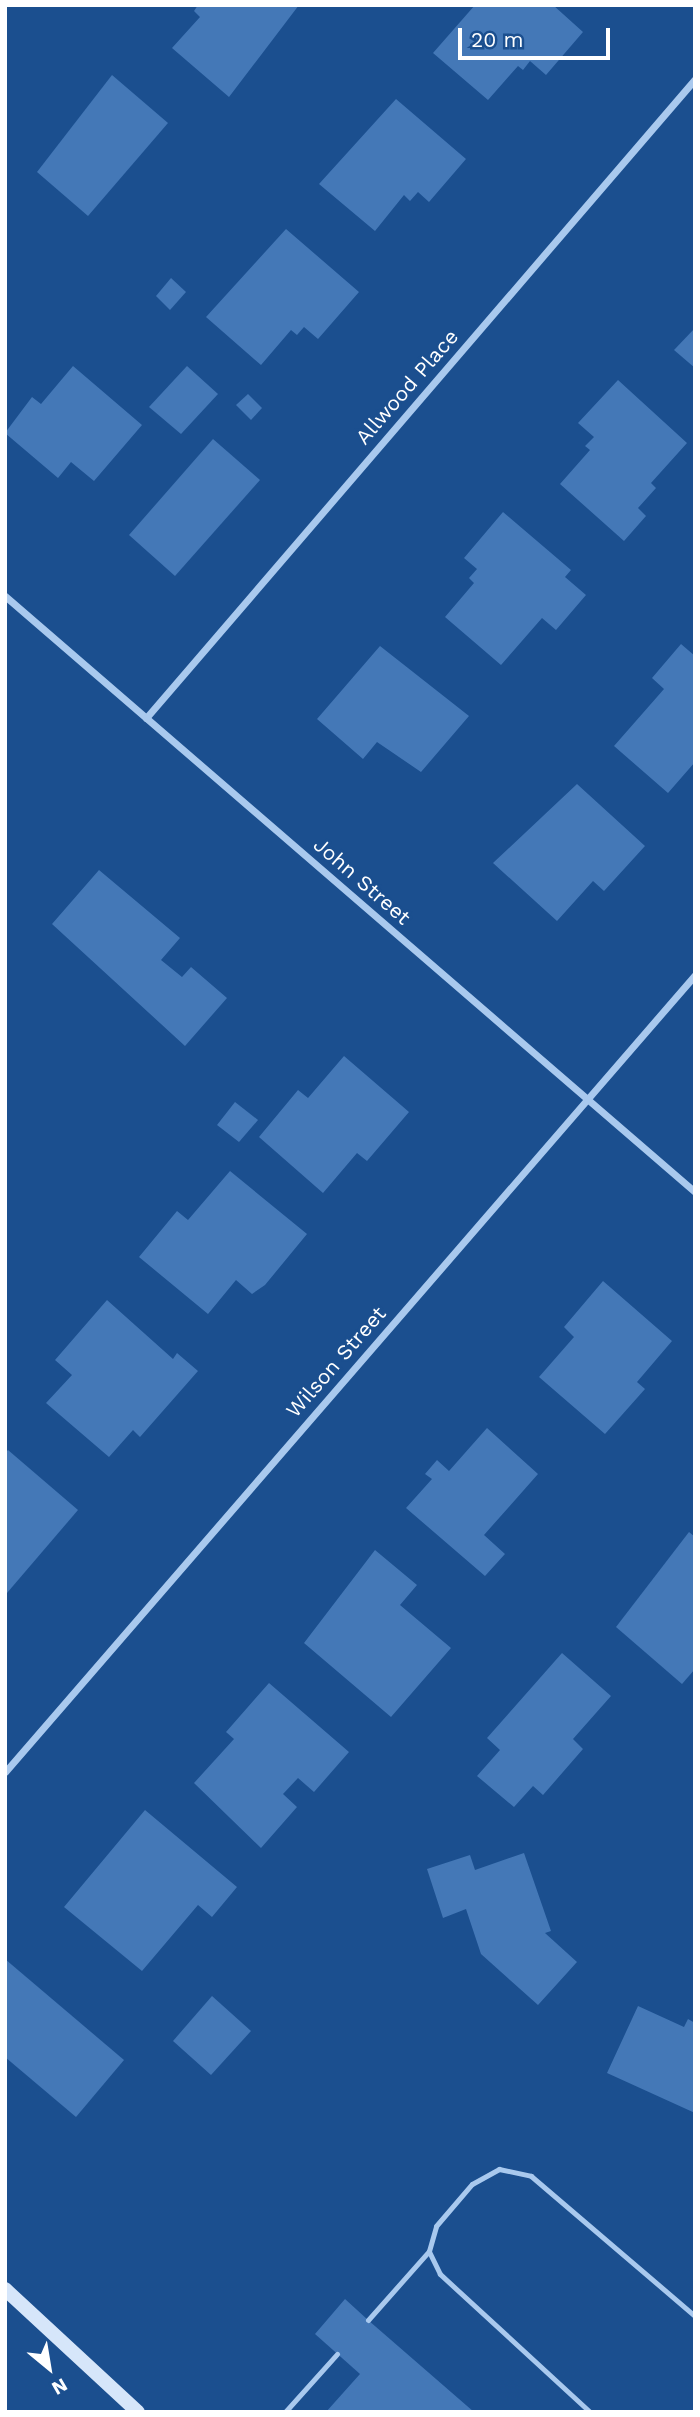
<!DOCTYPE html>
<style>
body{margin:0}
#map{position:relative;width:700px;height:2417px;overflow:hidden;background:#1b4f8f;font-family:"Work Sans",sans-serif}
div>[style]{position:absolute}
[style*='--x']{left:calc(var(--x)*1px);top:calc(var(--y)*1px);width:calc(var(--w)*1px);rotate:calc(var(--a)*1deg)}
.building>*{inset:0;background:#4478b7}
.lane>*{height:5px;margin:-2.5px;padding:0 2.5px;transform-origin:2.5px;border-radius:2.5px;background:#a9c9ee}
.street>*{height:7px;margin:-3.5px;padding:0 3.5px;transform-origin:3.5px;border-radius:3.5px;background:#a9c9ee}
.secondary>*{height:14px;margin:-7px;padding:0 7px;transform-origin:7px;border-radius:7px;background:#d6e6fa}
span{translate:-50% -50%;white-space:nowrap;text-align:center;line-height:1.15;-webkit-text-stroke:5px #1b4f8f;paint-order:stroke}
.street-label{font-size:21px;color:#fff}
.frame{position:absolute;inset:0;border:7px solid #fff;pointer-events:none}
.north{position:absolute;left:14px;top:2333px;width:70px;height:70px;-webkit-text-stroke:5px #1b4f8f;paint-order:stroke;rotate:150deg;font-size:19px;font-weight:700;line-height:28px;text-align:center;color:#fff}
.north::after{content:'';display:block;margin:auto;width:24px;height:32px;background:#fff;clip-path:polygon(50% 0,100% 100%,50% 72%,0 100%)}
.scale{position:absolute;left:458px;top:28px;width:152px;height:32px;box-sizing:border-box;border:4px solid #fff;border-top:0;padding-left:9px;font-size:21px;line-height:24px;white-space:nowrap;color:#fff;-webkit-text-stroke:5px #1b4f8f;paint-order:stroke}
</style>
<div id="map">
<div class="building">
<i style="clip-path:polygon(198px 5px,299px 5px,229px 97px,172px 48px,200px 17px,194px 11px)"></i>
<i style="clip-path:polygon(475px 5px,553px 5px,583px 32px,546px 75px,530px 61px,523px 70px,518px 66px,488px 100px,433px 53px)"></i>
<i style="clip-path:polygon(112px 75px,168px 123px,88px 216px,37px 172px)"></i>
<i style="clip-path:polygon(396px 99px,466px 159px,429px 202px,418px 192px,410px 201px,404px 195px,375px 231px,319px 184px)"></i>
<i style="clip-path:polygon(286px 229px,359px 292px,318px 339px,304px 327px,297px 335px,291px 330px,261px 365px,206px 317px)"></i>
<i style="clip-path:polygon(171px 278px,186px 292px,170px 310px,156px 296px)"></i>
<i style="clip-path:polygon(695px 328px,695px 368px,674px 350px)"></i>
<i style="clip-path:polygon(73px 366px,142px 425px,94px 481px,71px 462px,58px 478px,5px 433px,32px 397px,41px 404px)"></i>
<i style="clip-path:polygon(187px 366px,218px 394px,181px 434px,149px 407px)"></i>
<i style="clip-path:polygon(618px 380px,687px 443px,651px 483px,656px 488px,638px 508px,646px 516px,624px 541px,560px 484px,590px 450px,585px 446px,594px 437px,578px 423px)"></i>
<i style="clip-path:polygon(248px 394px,262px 408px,251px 420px,236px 405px)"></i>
<i style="clip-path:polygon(213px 439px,260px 480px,175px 576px,129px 535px)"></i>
<i style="clip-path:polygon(503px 512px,571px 570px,565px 577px,586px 595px,556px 630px,542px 618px,501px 665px,445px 617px,474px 583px,469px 578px,477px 569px,464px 558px)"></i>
<i style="clip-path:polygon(681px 644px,695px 656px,695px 762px,668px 793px,614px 746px,664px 689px,652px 678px)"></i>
<i style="clip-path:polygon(380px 646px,469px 716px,421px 772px,377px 742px,363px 759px,317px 719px)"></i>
<i style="clip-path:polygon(577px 784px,645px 846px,604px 891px,593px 881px,557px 921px,493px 863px)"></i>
<i style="clip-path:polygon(99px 870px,180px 938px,161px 960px,182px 977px,191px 967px,227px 998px,185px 1046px,52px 924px)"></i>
<i style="clip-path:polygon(344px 1056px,409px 1112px,367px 1161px,357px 1153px,323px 1193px,259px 1137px,298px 1090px,308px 1098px)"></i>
<i style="clip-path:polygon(235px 1102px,258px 1120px,239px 1142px,217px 1125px)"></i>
<i style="clip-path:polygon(230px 1171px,307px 1234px,265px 1285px,252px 1294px,236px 1280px,208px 1314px,139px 1257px,177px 1211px,188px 1220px)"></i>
<i style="clip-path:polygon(603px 1281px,672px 1341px,637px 1382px,645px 1389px,605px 1434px,539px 1377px,574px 1337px,564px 1327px)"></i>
<i style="clip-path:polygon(107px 1300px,173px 1359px,177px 1353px,198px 1371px,140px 1437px,133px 1430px,109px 1457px,46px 1403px,72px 1375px,55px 1360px)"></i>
<i style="clip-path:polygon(487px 1428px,538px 1474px,484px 1535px,505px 1554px,485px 1576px,406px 1508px,432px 1479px,425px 1474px,437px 1460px,449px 1471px)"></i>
<i style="clip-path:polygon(8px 1450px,78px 1510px,7px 1593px,5px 1453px)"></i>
<i style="clip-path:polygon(689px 1532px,695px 1537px,695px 1669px,682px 1684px,616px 1627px)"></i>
<i style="clip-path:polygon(375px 1550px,417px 1585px,400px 1605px,451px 1648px,391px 1717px,304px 1643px)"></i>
<i style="clip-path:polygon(562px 1653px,611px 1696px,573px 1739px,583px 1749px,543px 1795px,533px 1786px,514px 1807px,477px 1776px,500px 1750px,487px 1738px)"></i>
<i style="clip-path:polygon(269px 1683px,349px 1752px,314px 1792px,298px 1778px,283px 1794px,297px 1807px,261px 1848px,194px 1783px,234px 1739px,226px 1732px)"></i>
<i style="clip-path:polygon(145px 1810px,237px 1887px,212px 1917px,198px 1905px,142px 1971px,64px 1907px)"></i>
<i style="clip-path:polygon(524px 1853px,551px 1931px,545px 1933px,577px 1962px,538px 2005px,481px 1954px,466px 1909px,443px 1918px,427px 1869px,470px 1855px,475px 1870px)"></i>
<i style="clip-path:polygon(5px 1959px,124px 2060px,76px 2117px,5px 2057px)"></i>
<i style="clip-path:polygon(212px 1996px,251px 2031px,211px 2075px,173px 2041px)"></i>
<i style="clip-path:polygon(638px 2006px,684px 2027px,688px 2019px,695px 2023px,695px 2113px,607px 2073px)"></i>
<i style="clip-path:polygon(345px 2299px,368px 2320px,474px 2412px,326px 2412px,360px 2374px,315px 2334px)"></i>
</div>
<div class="lane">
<i style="--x:368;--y:2320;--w:92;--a:-48.5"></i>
<i style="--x:285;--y:2412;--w:78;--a:-48.1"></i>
<i style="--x:590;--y:2412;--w:204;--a:-137.4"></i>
<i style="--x:440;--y:2274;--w:25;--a:-116"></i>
<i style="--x:429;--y:2251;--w:26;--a:-74"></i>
<i style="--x:436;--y:2226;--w:55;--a:-49.4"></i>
<i style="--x:472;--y:2184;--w:31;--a:-29"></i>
<i style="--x:499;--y:2169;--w:33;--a:12"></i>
<i style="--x:531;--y:2176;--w:216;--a:40.5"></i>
</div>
<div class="street">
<i style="--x:5;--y:596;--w:912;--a:40.82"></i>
<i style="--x:146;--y:718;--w:842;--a:-49.33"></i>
<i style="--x:5;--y:1772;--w:1054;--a:-49.12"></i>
</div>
<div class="secondary">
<i style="--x:5;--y:2289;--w:181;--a:42.8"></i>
</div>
<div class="street-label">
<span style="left:407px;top:387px;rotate:-49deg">Allwood Place</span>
<span style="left:362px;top:881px;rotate:41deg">John Street</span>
<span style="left:336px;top:1362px;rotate:-49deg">Wilson Street</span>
</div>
<div class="frame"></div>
<div class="north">N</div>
<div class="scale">20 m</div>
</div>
